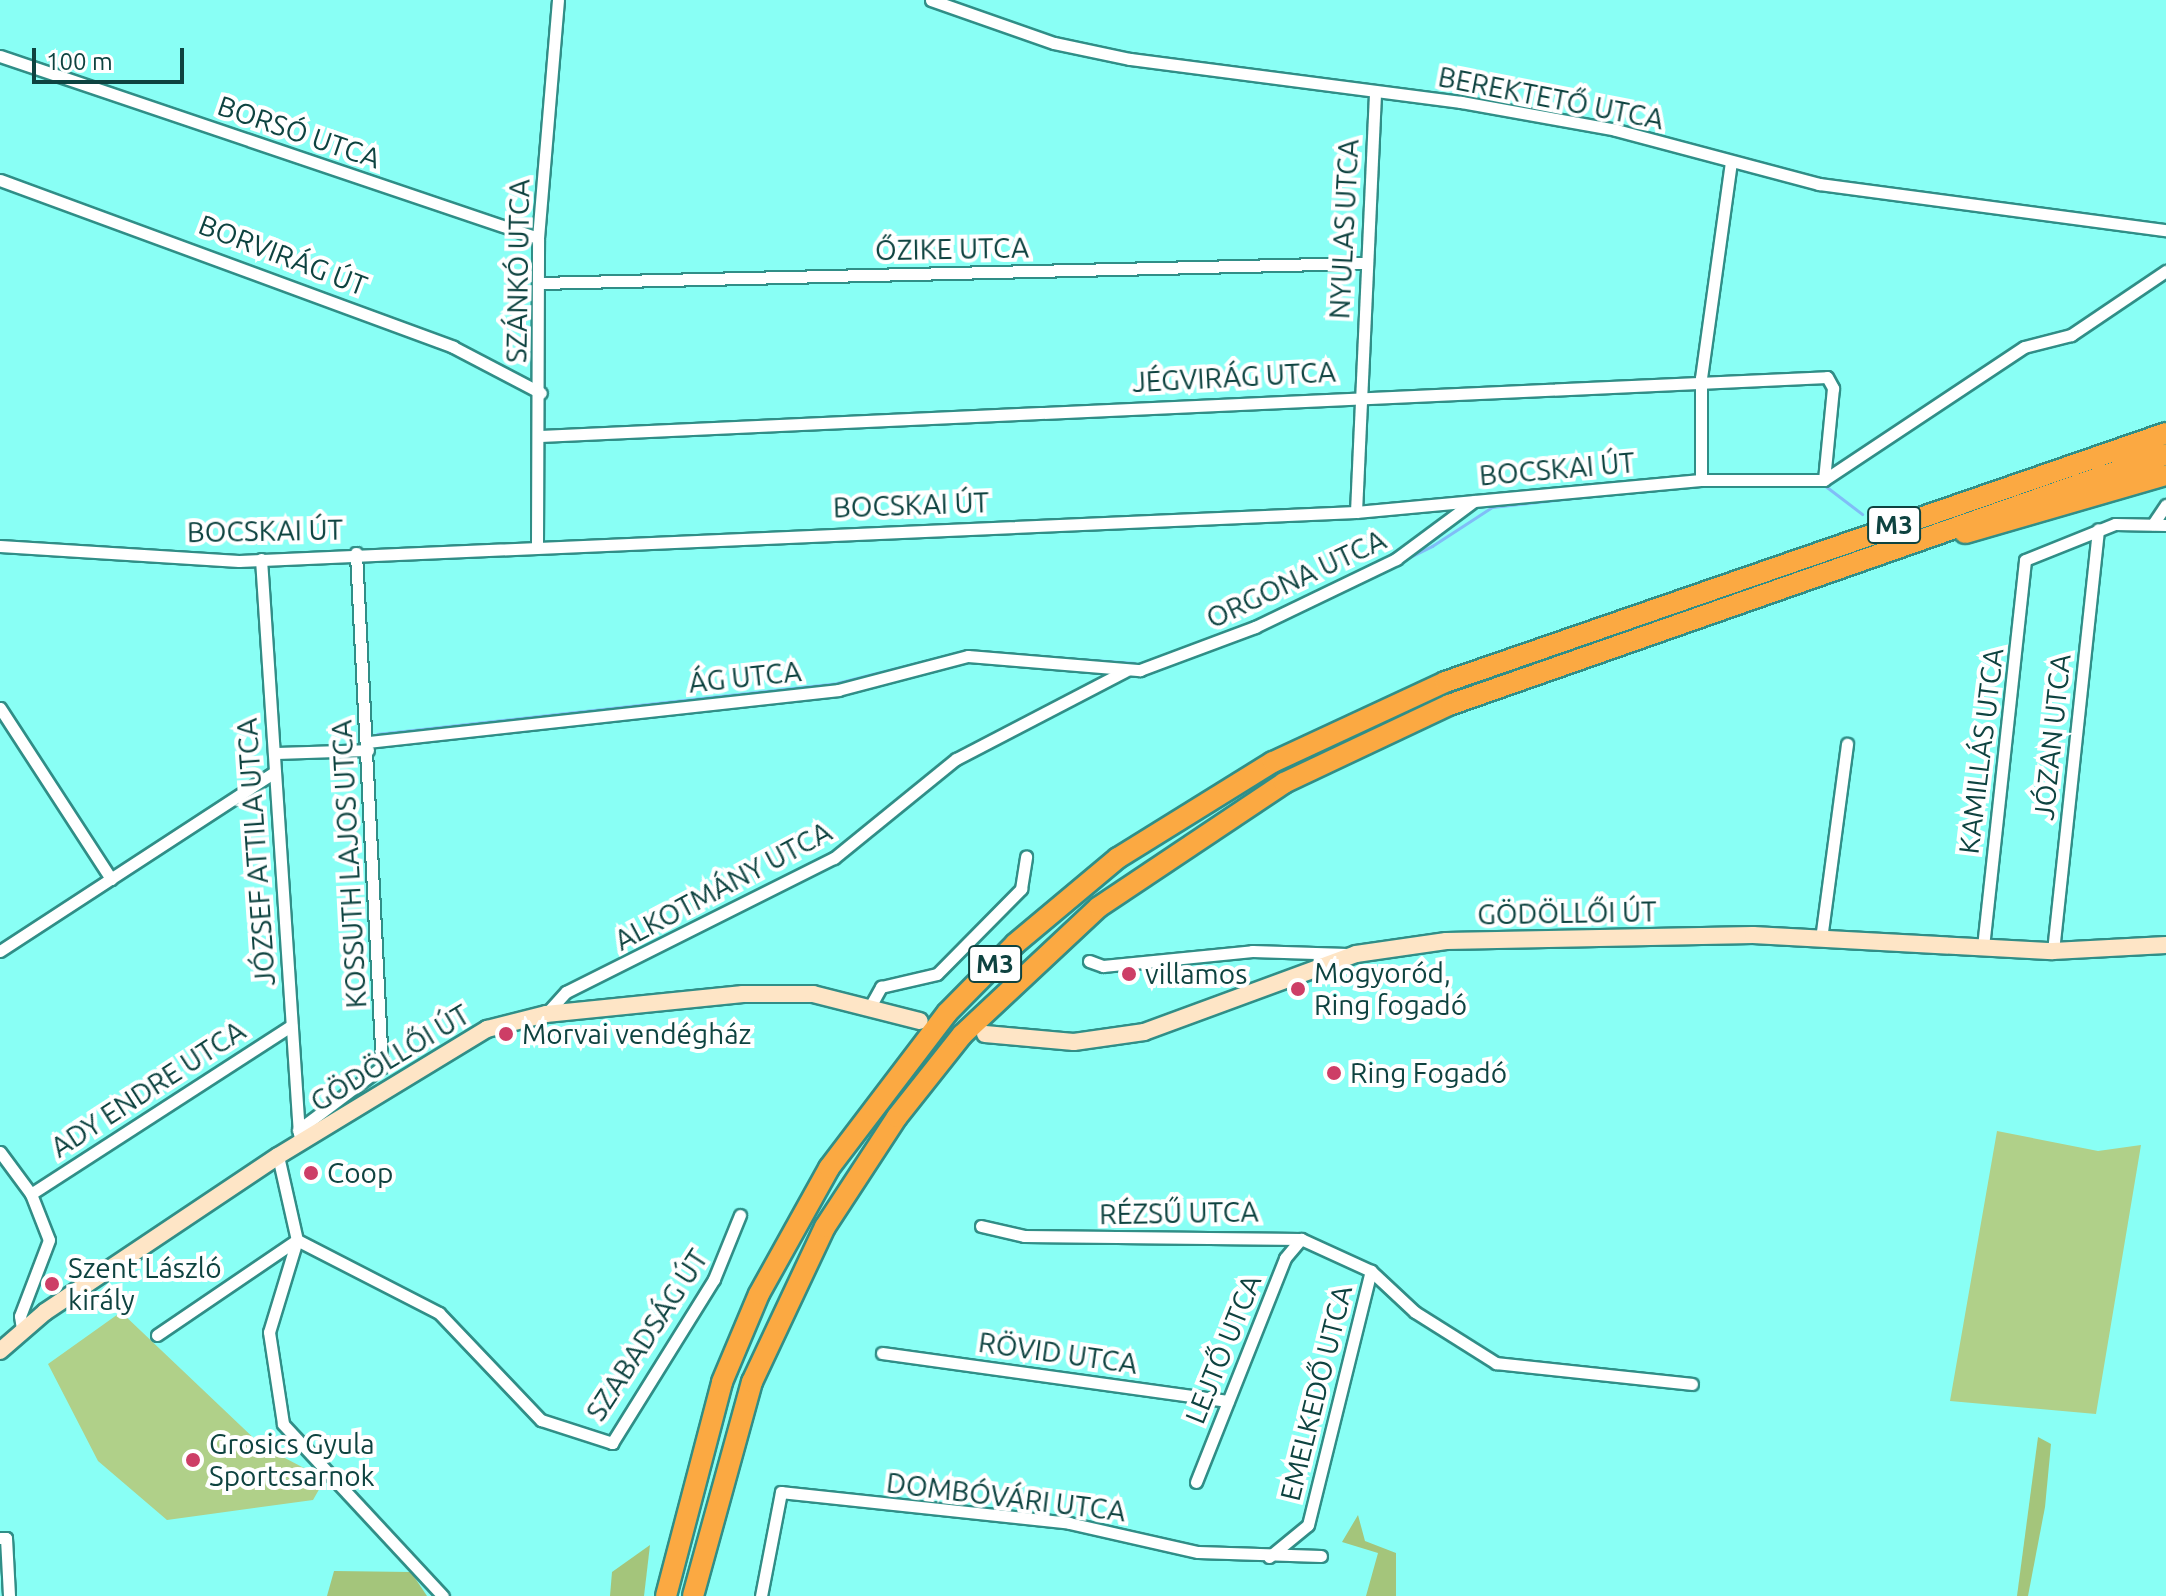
<!DOCTYPE html>
<meta charset="utf-8">
<style>
body{margin:0}
#map{position:relative;width:2166px;height:1596px;overflow:hidden;background:#89fff5;font-family:Ubuntu,sans-serif}
div>[style]{position:absolute}
[style*='--x']{left:calc(var(--x)*1px);top:calc(var(--y)*1px);width:calc(var(--w)*1px);rotate:calc(var(--a)*1deg)}
.green>*{inset:0;background:#b0d089}
.forest>*{inset:0;background:#a4c57b}
.stream>*{height:3px;margin:-1.5px;padding:0 1.5px;transform-origin:1.5px;border-radius:1.5px;background:#80bdf7}
.roads{filter:drop-shadow(2px 0 #308e87) drop-shadow(-2px 0 #308e87) drop-shadow(0 2px #308e87) drop-shadow(0 -2px #308e87)}
.minor>*{height:11px;margin:-5.5px;padding:0 5.5px;transform-origin:5.5px;border-radius:5.5px;background:#fff}
.secondary>*{height:16px;margin:-8px;padding:0 8px;transform-origin:8px;border-radius:8px;background:#fee5c6}
.motorway>*{height:20px;margin:-10px;padding:0 10px;transform-origin:10px;border-radius:10px;background:#fba942}
.dots>*{width:22px;height:22px;translate:-50% -50%;box-sizing:border-box;border:4px solid #fff;border-radius:50%}
span{translate:-50% -50%;white-space:nowrap;text-align:center;line-height:1.15;-webkit-text-stroke:8px #fff;paint-order:stroke}
.shield-label span{padding:2px 6px;background:#fff;border:2px solid;border-radius:6px;-webkit-text-stroke-width:0}
.shield-label{font-size:26px;color:#0e4340;font-weight:700}
.street-label{font-size:28px;color:#0e4340}
.poi-label{font-size:28px;color:#0e4340}
.left{translate:0 -50%;text-align:left}
.scale{position:absolute;left:32px;top:48px;width:152px;height:36px;box-sizing:border-box;border:4px solid #0e4340;border-top:0;padding-left:10px;font-size:24px;line-height:28px;white-space:nowrap;color:#0e4340;-webkit-text-stroke:6px #fff;paint-order:stroke}
</style>
<div id="map">
<div class="green">
<i style="clip-path:polygon(1997px 1131px,2098px 1151px,2141px 1145px,2096px 1414px,1950px 1401px)"></i>
<i style="clip-path:polygon(121px 1312px,262px 1446px,325px 1479px,313px 1500px,167px 1520px,98px 1461px,48px 1364px)"></i>
</div>
<div class="forest">
<i style="clip-path:polygon(2038px 1437px,2051px 1444px,2045px 1507px,2028px 1596px,2017px 1596px)"></i>
<i style="clip-path:polygon(1358px 1515px,1365px 1541px,1396px 1553px,1396px 1596px,1366px 1596px,1378px 1553px,1342px 1542px)"></i>
<i style="clip-path:polygon(650px 1545px,644px 1596px,610px 1596px,612px 1572px)"></i>
<i style="clip-path:polygon(334px 1571px,411px 1572px,427px 1596px,327px 1596px)"></i>
</div>
<div class="stream">
<i style="--x:1691;--y:486;--w:133;--a:-0.4"></i>
<i style="--x:1824;--y:485;--w:48;--a:37.3"></i>
<i style="--x:1296;--y:613;--w:152;--a:-26.2"></i>
<i style="--x:1432;--y:546;--w:72;--a:-33"></i>
<i style="--x:1492;--y:507;--w:109;--a:-6.3"></i>
<i style="--x:980;--y:652;--w:155;--a:4.1"></i>
<i style="--x:1144;--y:675;--w:112;--a:-20.9"></i>
<i style="--x:377;--y:734;--w:463;--a:-6.3"></i>
<i style="--x:837;--y:683;--w:123;--a:-14.1"></i>
<i style="--x:324;--y:746;--w:36;--a:-3"></i>
</div>
<div class="roads">
<div class="minor">
<i style="--x:931;--y:0;--w:130;--a:19.3"></i>
<i style="--x:1054;--y:43;--w:78;--a:11.9"></i>
<i style="--x:1130;--y:59;--w:334;--a:7.4"></i>
<i style="--x:1461;--y:102;--w:158;--a:10.2"></i>
<i style="--x:1616;--y:130;--w:210;--a:14.9"></i>
<i style="--x:1819;--y:184;--w:350;--a:7.6"></i>
<i style="--x:0;--y:56;--w:568;--a:18.69"></i>
<i style="--x:0;--y:180;--w:483;--a:20.2"></i>
<i style="--x:453;--y:347;--w:99;--a:27.6"></i>
<i style="--x:539;--y:283;--w:827;--a:-1.39"></i>
<i style="--x:540;--y:436;--w:1288;--a:-2.62"></i>
<i style="--x:1827;--y:377;--w:13;--a:61"></i>
<i style="--x:1833;--y:388;--w:92;--a:95.6"></i>
<i style="--x:1701;--y:480;--w:102;--a:-90"></i>
<i style="--x:1701;--y:378;--w:218;--a:-82.1"></i>
<i style="--x:1824;--y:480;--w:240;--a:-33.6"></i>
<i style="--x:2024;--y:347;--w:49;--a:-14.3"></i>
<i style="--x:2071;--y:335;--w:115;--a:-34"></i>
<i style="--x:1356;--y:512;--w:420;--a:-87.4"></i>
<i style="--x:2153;--y:524;--w:23;--a:-56"></i>
<i style="--x:537;--y:543;--w:305;--a:-89.8"></i>
<i style="--x:538;--y:238;--w:239;--a:-85.2"></i>
<i style="--x:0;--y:546;--w:239;--a:3.6"></i>
<i style="--x:239;--y:561;--w:1118;--a:-2.51"></i>
<i style="--x:1356;--y:512;--w:346;--a:-5.3"></i>
<i style="--x:1701;--y:480;--w:123;--a:0"></i>
<i style="--x:261;--y:559;--w:576;--a:86.22"></i>
<i style="--x:0;--y:708;--w:204;--a:57"></i>
<i style="--x:368;--y:742;--w:473;--a:-6.3"></i>
<i style="--x:838;--y:690;--w:134;--a:-14.7"></i>
<i style="--x:968;--y:656;--w:173;--a:4.7"></i>
<i style="--x:1140;--y:670;--w:123;--a:-20.5"></i>
<i style="--x:1255;--y:627;--w:157;--a:-25.7"></i>
<i style="--x:1396;--y:559;--w:97;--a:-36.6"></i>
<i style="--x:274;--y:753;--w:94;--a:-1.8"></i>
<i style="--x:1821;--y:939;--w:197;--a:-82.4"></i>
<i style="--x:1983;--y:947;--w:389;--a:-83.8"></i>
<i style="--x:2025;--y:560;--w:97;--a:-21.8"></i>
<i style="--x:2115;--y:524;--w:51;--a:1.1"></i>
<i style="--x:0;--y:951;--w:328;--a:-33.1"></i>
<i style="--x:2053;--y:951;--w:424;--a:-83.9"></i>
<i style="--x:1089;--y:961;--w:15;--a:20"></i>
<i style="--x:1103;--y:966;--w:150;--a:-5.7"></i>
<i style="--x:1252;--y:951;--w:95;--a:1.8"></i>
<i style="--x:871;--y:1005;--w:21;--a:-61"></i>
<i style="--x:881;--y:987;--w:57;--a:-13.1"></i>
<i style="--x:937;--y:974;--w:120;--a:-45.3"></i>
<i style="--x:1021;--y:889;--w:33;--a:-81"></i>
<i style="--x:546;--y:1014;--w:30;--a:-48"></i>
<i style="--x:566;--y:992;--w:300;--a:-26.6"></i>
<i style="--x:834;--y:858;--w:157;--a:-39.1"></i>
<i style="--x:956;--y:759;--w:191;--a:-27.5"></i>
<i style="--x:298;--y:1130;--w:105;--a:-36.9"></i>
<i style="--x:382;--y:1067;--w:515;--a:-92.9"></i>
<i style="--x:0;--y:1152;--w:52;--a:53.6"></i>
<i style="--x:31;--y:1194;--w:49;--a:68.6"></i>
<i style="--x:49;--y:1240;--w:81;--a:110.9"></i>
<i style="--x:20;--y:1316;--w:12;--a:81"></i>
<i style="--x:278;--y:1156;--w:86;--a:77.3"></i>
<i style="--x:297;--y:1240;--w:96;--a:106.9"></i>
<i style="--x:269;--y:1332;--w:93;--a:81.3"></i>
<i style="--x:283;--y:1424;--w:235;--a:47.1"></i>
<i style="--x:31;--y:1194;--w:310;--a:-32.9"></i>
<i style="--x:981;--y:1226;--w:44;--a:13.1"></i>
<i style="--x:1024;--y:1236;--w:277;--a:0.6"></i>
<i style="--x:1301;--y:1239;--w:77;--a:24.6"></i>
<i style="--x:1371;--y:1271;--w:60;--a:43"></i>
<i style="--x:1415;--y:1312;--w:96;--a:32.2"></i>
<i style="--x:1496;--y:1363;--w:197;--a:6.1"></i>
<i style="--x:157;--y:1335;--w:169;--a:-34.2"></i>
<i style="--x:297;--y:1240;--w:160;--a:27.2"></i>
<i style="--x:439;--y:1313;--w:148;--a:46.4"></i>
<i style="--x:541;--y:1420;--w:75;--a:17.9"></i>
<i style="--x:612;--y:1443;--w:193;--a:-58.1"></i>
<i style="--x:714;--y:1279;--w:69;--a:-67.9"></i>
<i style="--x:882;--y:1353;--w:349;--a:7.9"></i>
<i style="--x:1196;--y:1482;--w:241;--a:-68.3"></i>
<i style="--x:1285;--y:1258;--w:25;--a:-50"></i>
<i style="--x:0;--y:1538;--w:6;--a:0"></i>
<i style="--x:6;--y:1538;--w:58;--a:87"></i>
<i style="--x:1269;--y:1557;--w:50;--a:-39.4"></i>
<i style="--x:1308;--y:1525;--w:262;--a:-76.1"></i>
<i style="--x:761;--y:1596;--w:106;--a:-79.1"></i>
<i style="--x:781;--y:1492;--w:290;--a:6.1"></i>
<i style="--x:1069;--y:1523;--w:132;--a:12.7"></i>
<i style="--x:1198;--y:1552;--w:123;--a:1.9"></i>
</div>
<div class="secondary">
<i style="--x:985;--y:1034;--w:89;--a:5.1"></i>
<i style="--x:1074;--y:1042;--w:71;--a:-8.1"></i>
<i style="--x:1144;--y:1032;--w:226;--a:-20.2"></i>
<i style="--x:1356;--y:954;--w:91;--a:-8.2"></i>
<i style="--x:1446;--y:941;--w:307;--a:-1.1"></i>
<i style="--x:1753;--y:935;--w:300;--a:3.1"></i>
<i style="--x:2053;--y:951;--w:113;--a:-3"></i>
<i style="--x:0;--y:1351;--w:60;--a:-40.9"></i>
<i style="--x:45;--y:1312;--w:280;--a:-33.8"></i>
<i style="--x:278;--y:1156;--w:245;--a:-31.3"></i>
<i style="--x:487;--y:1029;--w:61;--a:-14.3"></i>
<i style="--x:546;--y:1014;--w:198;--a:-5.8"></i>
<i style="--x:743;--y:994;--w:70;--a:0"></i>
<i style="--x:813;--y:994;--w:110;--a:14.2"></i>
</div>
<div class="motorway">
<i style="--x:1965;--y:533;--w:209;--a:-16.1"></i>
<i style="--x:666;--y:1596;--w:221;--a:-75.3"></i>
<i style="--x:722;--y:1382;--w:95;--a:-67.2"></i>
<i style="--x:759;--y:1294;--w:144;--a:-60.9"></i>
<i style="--x:829;--y:1168;--w:195;--a:-52.7"></i>
<i style="--x:947;--y:1013;--w:97;--a:-45.4"></i>
<i style="--x:1015;--y:944;--w:134;--a:-39.9"></i>
<i style="--x:1118;--y:858;--w:182;--a:-31.8"></i>
<i style="--x:1273;--y:762;--w:190;--a:-24.9"></i>
<i style="--x:1445;--y:682;--w:763;--a:-19.05"></i>
<i style="--x:693;--y:1596;--w:222;--a:-74.6"></i>
<i style="--x:752;--y:1382;--w:171;--a:-64.8"></i>
<i style="--x:825;--y:1227;--w:131;--a:-56.8"></i>
<i style="--x:897;--y:1117;--w:105;--a:-51.6"></i>
<i style="--x:962;--y:1035;--w:187;--a:-43.1"></i>
<i style="--x:1099;--y:907;--w:223;--a:-33.8"></i>
<i style="--x:1284;--y:783;--w:183;--a:-25.3"></i>
<i style="--x:1449;--y:705;--w:760;--a:-19.29"></i>
</div>
</div>
<div class="dots">
<i style="left:1129px;top:974px;background:#cd3e66"></i>
<i style="left:1298px;top:989px;background:#cd3e66"></i>
<i style="left:506px;top:1034px;background:#cd3e66"></i>
<i style="left:1334px;top:1073px;background:#cd3e66"></i>
<i style="left:311px;top:1173px;background:#cd3e66"></i>
<i style="left:52px;top:1284px;background:#cd3e66"></i>
<i style="left:193px;top:1460px;background:#cd3e66"></i>
</div>
<div class="shield-label">
<span style="left:1894px;top:525px">M3</span>
<span style="left:995px;top:964px">M3</span>
</div>
<div class="street-label">
<span style="left:1551px;top:98px;rotate:11deg">BEREKTETŐ UTCA</span>
<span style="left:299px;top:132px;rotate:19deg">BORSÓ UTCA</span>
<span style="left:1344px;top:229px;rotate:-87deg">NYULAS UTCA</span>
<span style="left:952px;top:249px;rotate:-1deg">ŐZIKE UTCA</span>
<span style="left:283px;top:255px;rotate:21deg">BORVIRÁG ÚT</span>
<span style="left:518px;top:271px;rotate:-89deg">SZÁNKÓ UTCA</span>
<span style="left:1234px;top:377px;rotate:-3deg">JÉGVIRÁG UTCA</span>
<span style="left:1557px;top:469px;rotate:-5deg">BOCSKAI ÚT</span>
<span style="left:911px;top:505px;rotate:-2deg">BOCSKAI ÚT</span>
<span style="left:265px;top:531px;rotate:-1deg">BOCSKAI ÚT</span>
<span style="left:1296px;top:579px;rotate:-25deg">ORGONA UTCA</span>
<span style="left:745px;top:677px;rotate:-6deg">ÁG UTCA</span>
<span style="left:2052px;top:737px;rotate:-84deg">JÓZAN UTCA</span>
<span style="left:1981px;top:751px;rotate:-83deg">KAMILLÁS UTCA</span>
<span style="left:256px;top:852px;rotate:-94deg">JÓZSEF ATTILA UTCA</span>
<span style="left:349px;top:864px;rotate:-93deg">KOSSUTH LAJOS UTCA</span>
<span style="left:723px;top:886px;rotate:-28deg">ALKOTMÁNY UTCA</span>
<span style="left:1567px;top:913px;rotate:-1deg">GÖDÖLLŐI ÚT</span>
<span style="left:390px;top:1058px;rotate:-31deg">GÖDÖLLŐI ÚT</span>
<span style="left:148px;top:1089px;rotate:-33deg">ADY ENDRE UTCA</span>
<span style="left:1179px;top:1213px;rotate:-1deg">RÉZSŰ UTCA</span>
<span style="left:647px;top:1335px;rotate:-57deg">SZABADSÁG ÚT</span>
<span style="left:1223px;top:1349px;rotate:-68deg">LEJTŐ UTCA</span>
<span style="left:1058px;top:1353px;rotate:8deg">RÖVID UTCA</span>
<span style="left:1316px;top:1393px;rotate:-76deg">EMELKEDŐ UTCA</span>
<span style="left:1006px;top:1497px;rotate:7deg">DOMBÓVÁRI UTCA</span>
</div>
<div class="poi-label">
<span class="left" style="left:1314px;top:989px">Mogyoród,<br>Ring fogadó</span>
<span class="left" style="left:1145px;top:974px">villamos</span>
<span class="left" style="left:522px;top:1034px">Morvai vendégház</span>
<span class="left" style="left:1350px;top:1073px">Ring Fogadó</span>
<span class="left" style="left:327px;top:1173px">Coop</span>
<span class="left" style="left:68px;top:1284px">Szent László<br>király</span>
<span class="left" style="left:209px;top:1460px">Grosics Gyula<br>Sportcsarnok</span>
</div>
<div class="scale">100 m</div>
</div>
